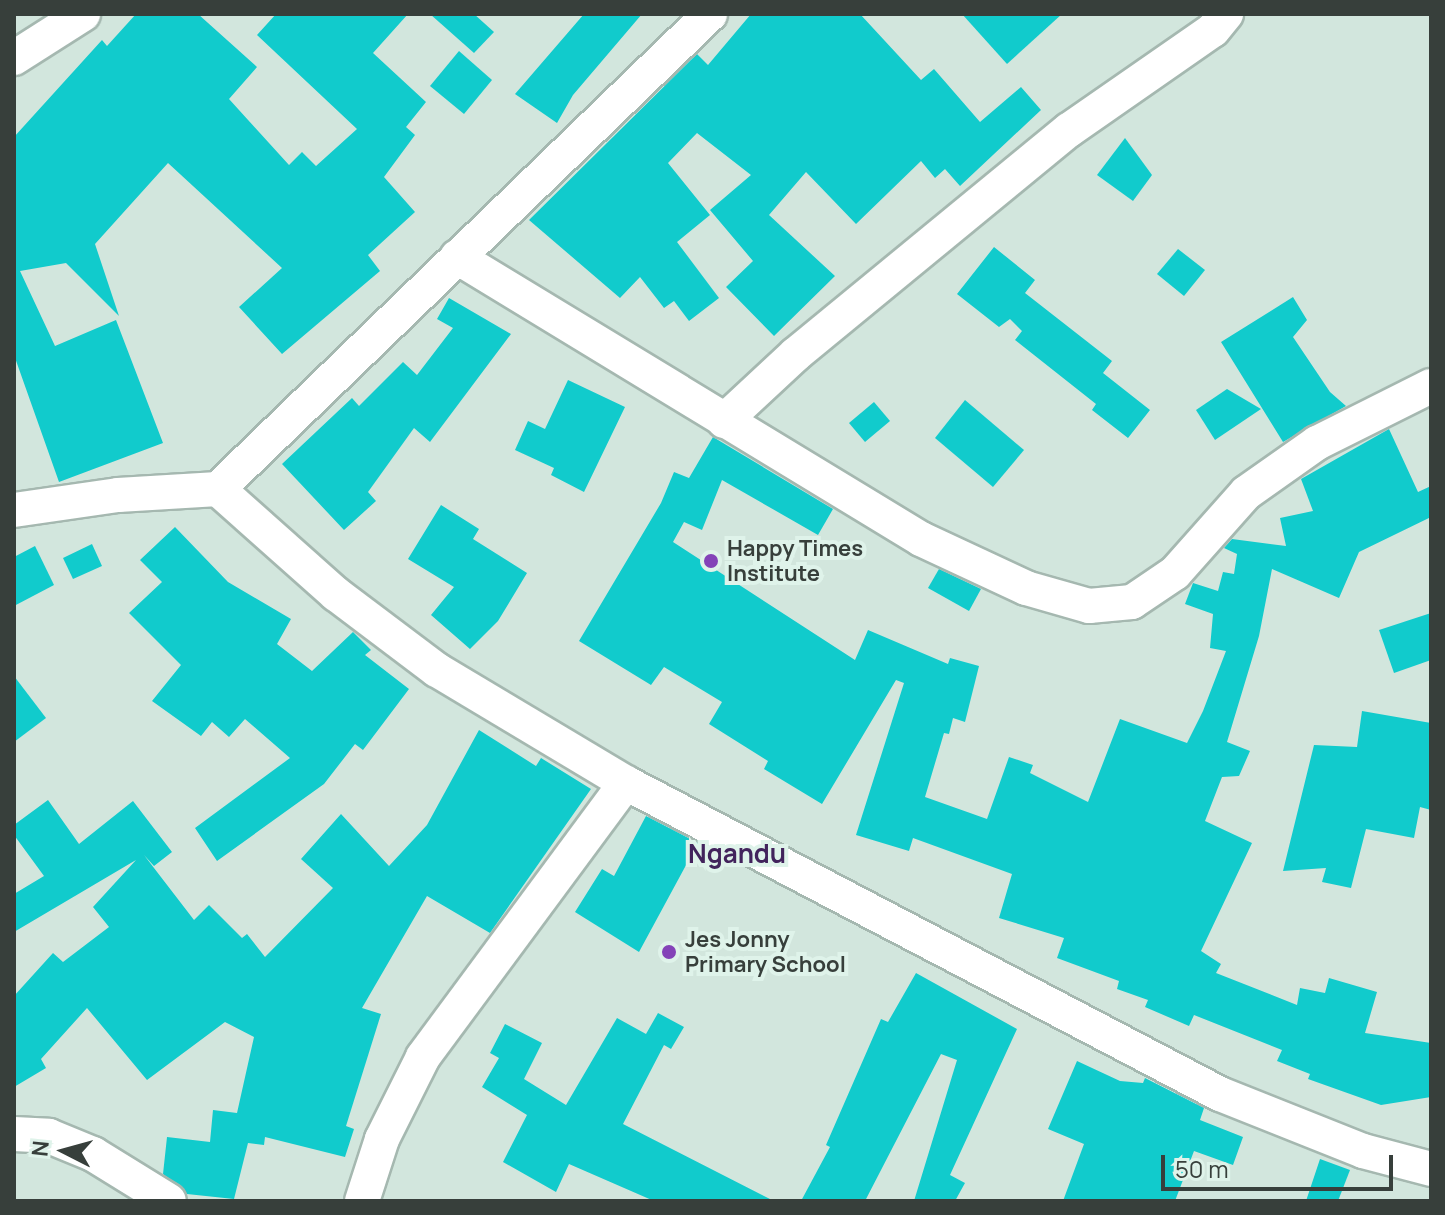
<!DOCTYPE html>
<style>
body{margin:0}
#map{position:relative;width:1445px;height:1215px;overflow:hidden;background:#d2e6dd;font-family:Manrope,sans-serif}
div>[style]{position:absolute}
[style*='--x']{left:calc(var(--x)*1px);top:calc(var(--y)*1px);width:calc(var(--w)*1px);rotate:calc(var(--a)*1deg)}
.building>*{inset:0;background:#11cbcc}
.roads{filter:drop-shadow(2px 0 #a5b8b0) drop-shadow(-2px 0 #a5b8b0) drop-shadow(0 2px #a5b8b0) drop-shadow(0 -2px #a5b8b0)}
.street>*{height:34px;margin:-17px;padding:0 17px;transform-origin:17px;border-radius:17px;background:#fff}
.dots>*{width:22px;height:22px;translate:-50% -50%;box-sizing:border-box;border:4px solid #dff3ea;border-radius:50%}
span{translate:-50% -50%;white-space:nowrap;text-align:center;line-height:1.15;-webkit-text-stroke:8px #dff3ea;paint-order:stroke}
.poi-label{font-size:22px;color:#373f3b;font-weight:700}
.left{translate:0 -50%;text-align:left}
.quarter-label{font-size:26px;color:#42235c;font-weight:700}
.frame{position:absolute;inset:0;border:16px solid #373f3b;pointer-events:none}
.north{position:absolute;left:24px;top:1111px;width:80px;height:80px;-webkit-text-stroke:6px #dff3ea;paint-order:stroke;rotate:276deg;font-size:22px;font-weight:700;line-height:32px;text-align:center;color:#373f3b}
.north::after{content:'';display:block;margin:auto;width:28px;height:36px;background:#373f3b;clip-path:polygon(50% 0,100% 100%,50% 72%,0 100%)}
.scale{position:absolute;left:1161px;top:1155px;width:232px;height:36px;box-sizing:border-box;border:4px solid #373f3b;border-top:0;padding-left:10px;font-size:24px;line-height:28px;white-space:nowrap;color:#373f3b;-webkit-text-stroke:6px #dff3ea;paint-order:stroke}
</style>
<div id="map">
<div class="building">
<i style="clip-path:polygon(136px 14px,198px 14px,257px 67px,229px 99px,289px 165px,302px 152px,316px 166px,357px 129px,257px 35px,276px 14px,408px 14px,373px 53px,426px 102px,406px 127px,415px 135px,384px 177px,415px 212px,368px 255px,380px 271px,282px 354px,239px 307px,282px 268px,168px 163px,95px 244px,119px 316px,66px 263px,20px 271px,55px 346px,116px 320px,163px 443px,59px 482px,14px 355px,14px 137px,102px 40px,107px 46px)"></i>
<i style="clip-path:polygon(430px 14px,474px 14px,494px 32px,474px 53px)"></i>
<i style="clip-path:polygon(584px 14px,642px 14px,573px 95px,557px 123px,515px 94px)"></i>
<i style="clip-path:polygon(751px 14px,860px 14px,921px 80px,934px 69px,980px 122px,1021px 87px,1041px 110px,960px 186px,945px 169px,935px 178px,921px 161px,856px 224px,806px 172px,769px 215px,835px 276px,774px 336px,726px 287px,753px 261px,710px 210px,751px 175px,697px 133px,668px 163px,710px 215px,677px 242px,719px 298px,689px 321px,674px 301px,664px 308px,640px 277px,620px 298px,529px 220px,697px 54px,708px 65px)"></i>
<i style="clip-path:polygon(962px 14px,1062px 14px,1007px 64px)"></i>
<i style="clip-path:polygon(459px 51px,492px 80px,464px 114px,430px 86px)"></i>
<i style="clip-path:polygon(1125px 138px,1152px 175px,1133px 201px,1097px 175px)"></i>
<i style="clip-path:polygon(994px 247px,1035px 280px,1025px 293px,1112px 361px,1103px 373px,1150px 410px,1128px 438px,1092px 410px,1096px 404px,1015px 340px,1022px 331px,1010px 319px,999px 327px,957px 294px)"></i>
<i style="clip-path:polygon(1178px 249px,1205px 270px,1184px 296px,1157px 274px)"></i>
<i style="clip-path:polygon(1293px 297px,1307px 320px,1293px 337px,1330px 392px,1346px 406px,1283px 442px,1221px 342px)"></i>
<i style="clip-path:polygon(449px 298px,511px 334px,430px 442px,414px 428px,368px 492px,376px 501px,344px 530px,282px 464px,352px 398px,359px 406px,403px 362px,417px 375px,453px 328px,437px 319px)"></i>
<i style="clip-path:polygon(568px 380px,625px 407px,584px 492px,551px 475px,554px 468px,515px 450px,528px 421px,545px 429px)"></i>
<i style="clip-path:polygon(1227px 389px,1261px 409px,1215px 440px,1196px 410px)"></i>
<i style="clip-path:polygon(965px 400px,1024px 450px,993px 487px,935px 438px)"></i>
<i style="clip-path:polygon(874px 402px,890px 421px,865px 442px,849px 423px)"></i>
<i style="clip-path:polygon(1389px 429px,1418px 492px,1431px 486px,1431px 517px,1359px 552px,1339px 598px,1272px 569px,1259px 636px,1227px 742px,1250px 751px,1239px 776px,1222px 777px,1205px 821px,1252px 843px,1201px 951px,1221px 964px,1216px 973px,1297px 1005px,1300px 988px,1325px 993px,1329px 978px,1377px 992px,1365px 1033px,1431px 1043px,1431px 1097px,1381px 1105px,1308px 1079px,1310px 1074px,1277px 1061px,1282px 1050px,1194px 1015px,1189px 1026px,1145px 1007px,1148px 1000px,1117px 989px,1119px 981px,1057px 958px,1064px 938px,999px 918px,1012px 874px,913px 838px,909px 851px,856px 835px,904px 683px,896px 680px,822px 804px,764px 769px,768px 761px,709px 724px,722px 702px,664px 667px,651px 685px,579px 641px,661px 503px,674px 472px,689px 478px,713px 437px,833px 509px,818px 535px,722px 480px,702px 530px,684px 522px,673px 542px,855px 660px,868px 630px,948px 664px,950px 658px,979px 666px,965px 722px,953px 718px,949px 734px,944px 733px,925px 797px,987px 819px,1009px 757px,1033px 765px,1030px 773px,1088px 802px,1120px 719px,1187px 743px,1203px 711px,1226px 651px,1210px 648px,1213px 614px,1185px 604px,1193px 583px,1218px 591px,1223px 572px,1234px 574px,1237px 554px,1224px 548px,1232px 539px,1286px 546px,1280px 518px,1313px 511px,1301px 479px)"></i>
<i style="clip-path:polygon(441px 505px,479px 529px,473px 539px,527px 573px,498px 621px,470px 649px,431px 615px,454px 587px,408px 559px)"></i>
<i style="clip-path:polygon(175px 527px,228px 582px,291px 619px,277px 644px,312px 671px,353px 632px,371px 650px,365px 655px,409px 689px,363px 750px,355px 744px,324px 784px,217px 861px,195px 828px,290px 758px,245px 719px,229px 737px,212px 722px,201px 736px,152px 701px,181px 665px,129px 613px,162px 582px,140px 560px)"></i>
<i style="clip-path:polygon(92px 544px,102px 566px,73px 579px,63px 558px)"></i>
<i style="clip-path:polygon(35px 546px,54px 585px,14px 606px,14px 557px)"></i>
<i style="clip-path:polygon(939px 569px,981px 589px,969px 611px,928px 588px)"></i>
<i style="clip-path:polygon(1431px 613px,1431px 660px,1394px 673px,1379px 630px)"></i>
<i style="clip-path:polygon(14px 676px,46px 718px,14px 742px)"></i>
<i style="clip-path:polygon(1362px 711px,1431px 723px,1431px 810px,1420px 807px,1414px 838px,1366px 829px,1351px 888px,1322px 882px,1326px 868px,1283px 871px,1314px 745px,1357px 747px)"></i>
<i style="clip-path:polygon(479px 730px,536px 766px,541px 758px,591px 789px,490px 933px,427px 896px,362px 1008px,381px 1014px,346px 1126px,354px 1129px,345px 1157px,265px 1137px,264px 1145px,248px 1143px,234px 1199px,187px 1194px,163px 1174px,167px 1137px,210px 1142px,213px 1110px,237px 1113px,254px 1037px,225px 1022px,147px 1080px,87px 1008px,41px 1059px,46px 1068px,14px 1087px,14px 996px,53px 953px,63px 962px,109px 927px,93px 907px,136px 860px,14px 932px,14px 894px,44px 876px,14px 835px,14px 825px,48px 800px,79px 844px,133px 801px,172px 852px,154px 866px,144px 855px,194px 920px,209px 905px,242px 938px,247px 934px,265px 957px,333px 888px,301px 859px,341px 814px,389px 866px,427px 825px)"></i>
<i style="clip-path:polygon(646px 816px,698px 843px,639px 952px,575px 912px,602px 869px,614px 876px)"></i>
<i style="clip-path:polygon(916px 973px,1017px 1029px,950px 1175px,965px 1183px,955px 1201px,914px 1201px,957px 1060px,941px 1054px,865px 1201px,801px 1201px,830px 1147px,826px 1145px,881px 1019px,888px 1022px)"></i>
<i style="clip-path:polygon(658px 1013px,684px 1027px,671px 1049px,664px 1045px,623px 1124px,774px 1201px,654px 1201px,569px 1164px,556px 1192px,503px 1162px,527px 1115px,482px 1087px,499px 1058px,490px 1053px,505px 1024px,542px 1043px,524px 1079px,566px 1105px,617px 1018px,646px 1034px)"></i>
<i style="clip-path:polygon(1077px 1061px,1120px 1081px,1143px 1083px,1145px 1078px,1204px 1108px,1200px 1120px,1243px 1137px,1233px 1165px,1194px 1151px,1175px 1201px,1063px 1201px,1084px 1144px,1048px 1129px)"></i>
<i style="clip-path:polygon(1320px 1159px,1350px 1170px,1338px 1201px,1306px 1201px)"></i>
</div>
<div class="roads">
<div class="street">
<i style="--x:14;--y:58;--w:82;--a:-32.5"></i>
<i style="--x:457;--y:257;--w:543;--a:31.29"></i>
<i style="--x:921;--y:539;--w:116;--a:25"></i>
<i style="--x:1026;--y:588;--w:66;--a:15.9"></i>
<i style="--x:1089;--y:606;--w:43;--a:-5.3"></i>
<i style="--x:1132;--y:602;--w:52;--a:-34"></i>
<i style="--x:1175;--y:573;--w:107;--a:-48.4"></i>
<i style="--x:1246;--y:493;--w:87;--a:-35.2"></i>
<i style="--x:1317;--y:443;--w:127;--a:-26.6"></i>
<i style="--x:724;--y:421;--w:98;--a:-42.9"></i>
<i style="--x:796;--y:354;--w:353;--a:-39.4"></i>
<i style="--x:1069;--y:130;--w:175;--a:-34.8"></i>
<i style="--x:1213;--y:30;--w:21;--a:-51"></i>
<i style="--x:218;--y:489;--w:158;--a:41.7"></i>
<i style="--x:336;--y:594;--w:126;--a:37"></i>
<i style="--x:437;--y:670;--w:220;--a:30.9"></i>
<i style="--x:626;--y:783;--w:670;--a:27.64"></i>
<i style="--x:1220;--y:1094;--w:154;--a:21.7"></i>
<i style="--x:1363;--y:1151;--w:70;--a:14.8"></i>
<i style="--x:14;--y:510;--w:105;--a:-8.2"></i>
<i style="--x:118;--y:495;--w:100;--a:-3.4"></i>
<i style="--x:218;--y:489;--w:684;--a:-43.99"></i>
<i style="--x:14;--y:1134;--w:35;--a:3"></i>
<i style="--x:49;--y:1136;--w:48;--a:22.2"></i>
<i style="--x:93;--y:1154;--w:89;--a:31.7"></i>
<i style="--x:362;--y:1201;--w:65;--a:-72.1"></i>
<i style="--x:382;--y:1139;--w:92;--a:-63.4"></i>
<i style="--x:423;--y:1057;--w:341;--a:-53.5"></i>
</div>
</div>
<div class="dots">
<i style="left:711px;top:561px;background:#8443b8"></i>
<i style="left:669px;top:952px;background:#8443b8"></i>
</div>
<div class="poi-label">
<span class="left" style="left:727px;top:561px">Happy Times<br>Institute</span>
<span class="left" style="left:685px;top:952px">Jes Jonny<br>Primary School</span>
</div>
<div class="quarter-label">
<span style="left:737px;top:854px">Ngandu</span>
</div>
<div class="frame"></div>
<div class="north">N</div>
<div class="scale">50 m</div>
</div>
